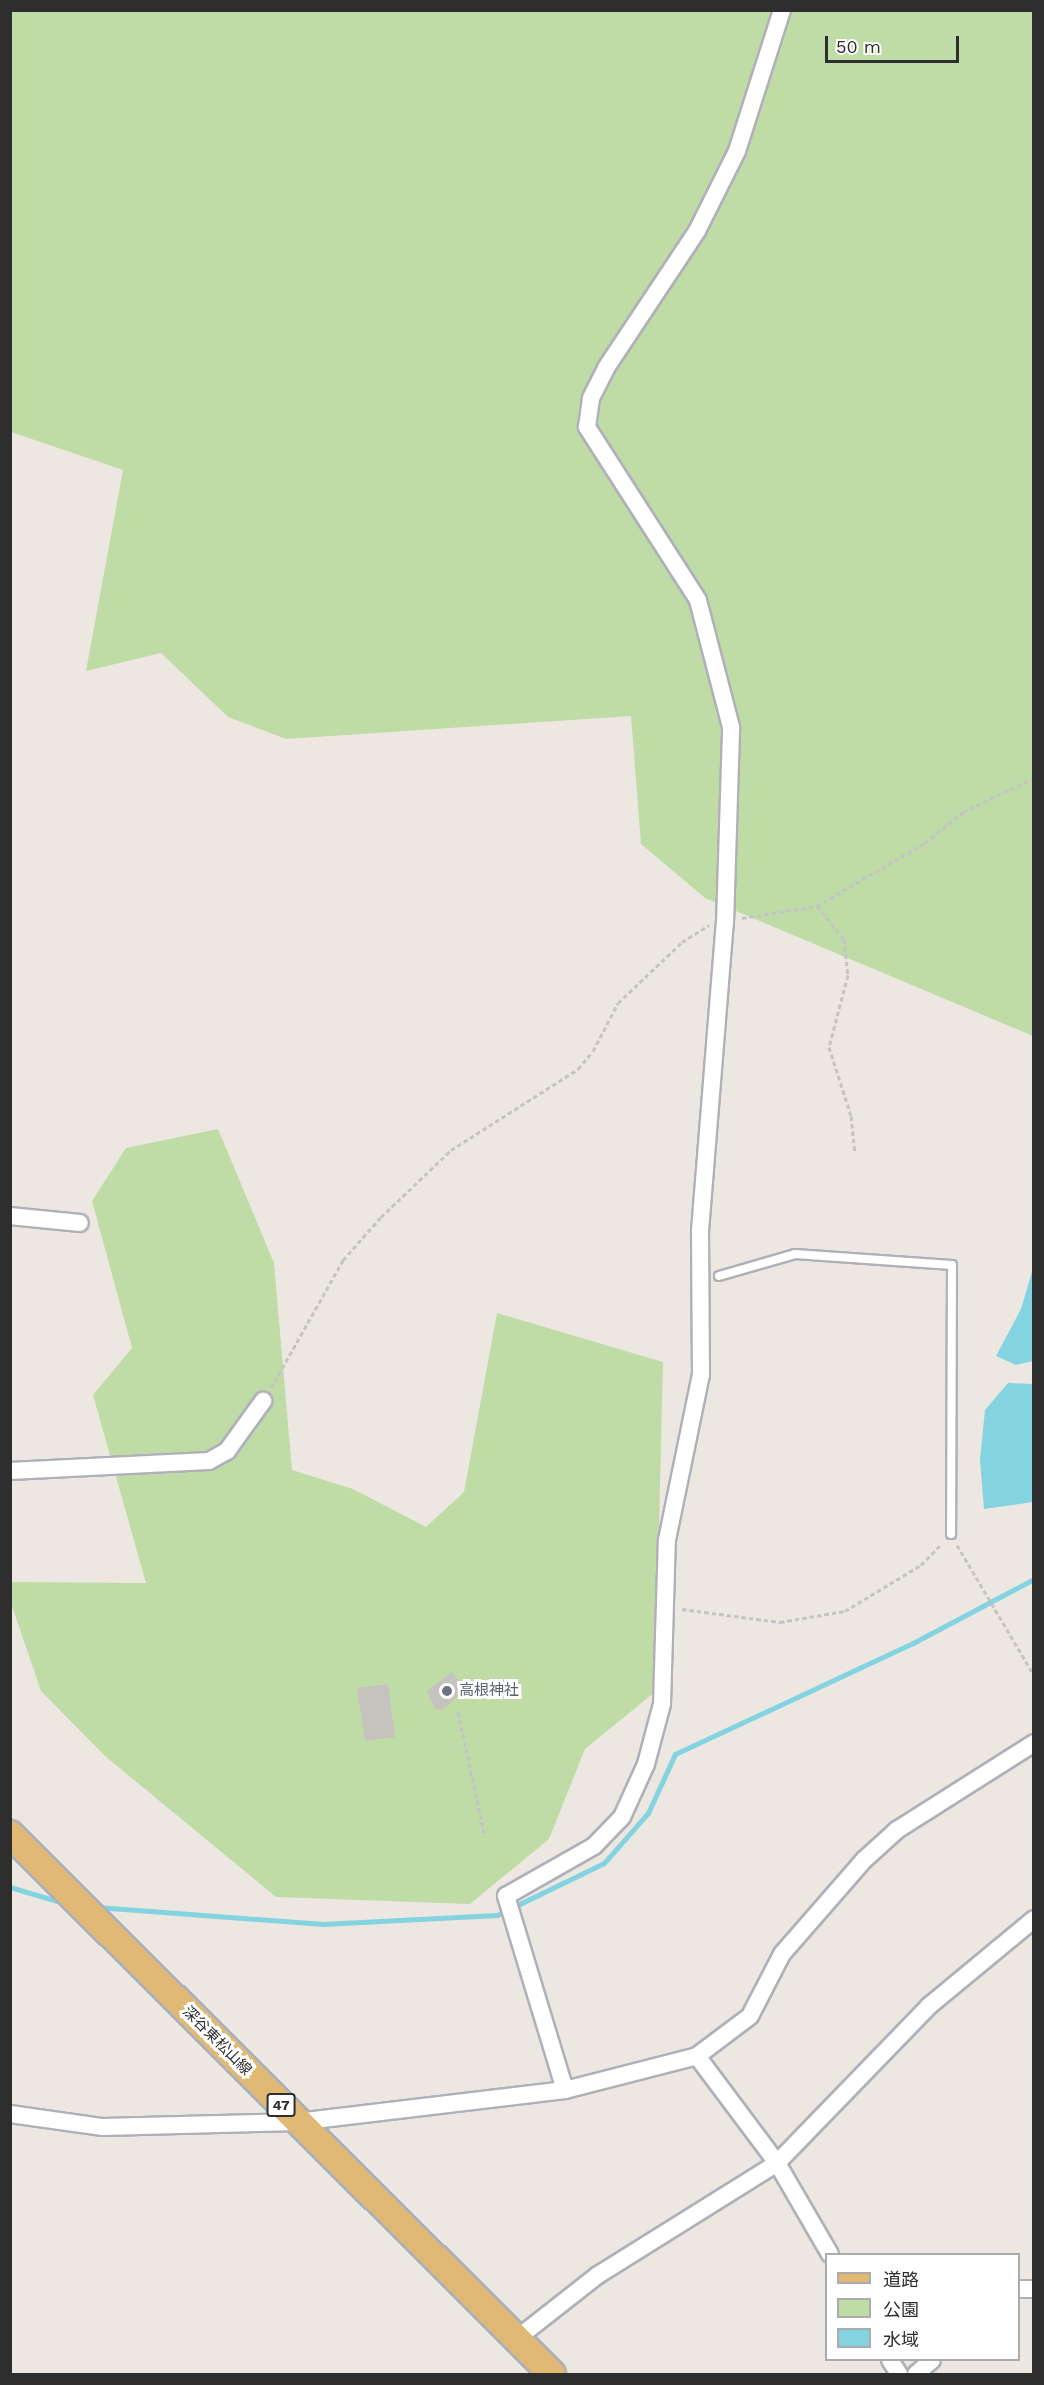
<!DOCTYPE html>
<meta charset="utf-8">
<style>
body{margin:0}
#map{position:relative;width:1044px;height:2385px;overflow:hidden;background:#ede7e2;font-family:"Work Sans","Noto Sans JP",sans-serif}
div>[style]{position:absolute}
[style*='--x']{left:calc(var(--x)*1px);top:calc(var(--y)*1px);width:calc(var(--w)*1px);rotate:calc(var(--a)*1deg)}
.green>*{inset:0;background:#bfdca6}
.water>*{inset:0;background:#84d3e1}
.stream>*{height:5px;margin:-2.5px;padding:0 2.5px;transform-origin:2.5px;border-radius:2.5px;background:#84d3e1}
.building>*{inset:0;background:#c6c2bd}
.path>*{height:3px;margin-top:-1.5px;transform-origin:0;background:repeating-linear-gradient(90deg,#c4c4c4 0 4.5px,transparent 0 7.5px)}
.roads{filter:drop-shadow(2px 0 #afb1b8) drop-shadow(-2px 0 #afb1b8) drop-shadow(0 2px #afb1b8) drop-shadow(0 -2px #afb1b8)}
.lane>*{height:8px;margin:-4px;padding:0 4px;transform-origin:4px;border-radius:4px;background:#fff}
.street>*{height:16px;margin:-8px;padding:0 8px;transform-origin:8px;border-radius:8px;background:#fff}
.primary>*{height:26px;margin:-13px;padding:0 13px;transform-origin:13px;border-radius:13px;background:#e0ba74}
.dots>*{width:16px;height:16px;translate:-50% -50%;box-sizing:border-box;border:3px solid #fff;border-radius:50%}
span{translate:-50% -50%;white-space:nowrap;text-align:center;line-height:1.15;-webkit-text-stroke:6px #fff;paint-order:stroke}
.shield-label span{padding:2px 4px;background:#fff;border:2px solid;border-radius:4px;-webkit-text-stroke-width:0}
.shield-label{font-size:14px;color:#2e2e2e;font-weight:700}
.worship-label{font-size:15px;color:#5b616d}
.left{translate:0 -50%;text-align:left}
.street-label{font-size:15px;color:#2e2e2e}
.frame{position:absolute;inset:0;border:12px solid #2e2e2e;pointer-events:none}
.legend{position:absolute;left:825px;top:2253px;width:195px;height:108px;box-sizing:border-box;background:#fff;border:2px solid #ababab;margin:0;padding:8px 10px;list-style:none;font-size:18px;color:#2e2e2e}
.legend li{display:flex;align-items:center;gap:12px;height:30px}
.legend b{width:30px;border:2px solid #ababab}
.scale{position:absolute;left:825px;top:36px;width:134px;height:27px;box-sizing:border-box;border:3px solid #2e2e2e;border-top:0;padding-left:8px;font-size:18px;line-height:21px;white-space:nowrap;color:#2e2e2e;-webkit-text-stroke:4px #fff;paint-order:stroke}
</style>
<div id="map">
<div class="green">
<i style="clip-path:polygon(11px 11px,1033px 11px,1033px 1036px,705px 898px,641px 844px,631px 716px,286px 739px,228px 717px,161px 653px,86px 671px,123px 470px,11px 432px)"></i>
<i style="clip-path:polygon(218px 1129px,274px 1263px,292px 1470px,353px 1489px,426px 1527px,464px 1492px,497px 1313px,663px 1362px,655px 1692px,585px 1749px,549px 1839px,470px 1904px,276px 1897px,105px 1756px,41px 1691px,11px 1603px,10px 1582px,146px 1583px,93px 1395px,132px 1348px,92px 1201px,126px 1148px)"></i>
</div>
<div class="water">
<i style="clip-path:polygon(1033px 1268px,1033px 1361px,1016px 1365px,996px 1356px,1021px 1309px)"></i>
<i style="clip-path:polygon(1008px 1383px,1033px 1384px,1033px 1502px,984px 1509px,980px 1460px,985px 1410px)"></i>
</div>
<div class="stream">
<i style="--x:10;--y:1887;--w:59;--a:16.6"></i>
<i style="--x:97;--y:1907;--w:227;--a:4.3"></i>
<i style="--x:323;--y:1924;--w:174;--a:-3"></i>
<i style="--x:497;--y:1915;--w:119;--a:-25.9"></i>
<i style="--x:604;--y:1863;--w:67;--a:-48.7"></i>
<i style="--x:648;--y:1813;--w:65;--a:-65.4"></i>
<i style="--x:675;--y:1754;--w:263;--a:-25"></i>
<i style="--x:913;--y:1643;--w:137;--a:-27.9"></i>
</div>
<div class="building">
<i style="clip-path:polygon(452px 1672px,466px 1690px,442px 1710px,435px 1709px,427px 1691px)"></i>
<i style="clip-path:polygon(388px 1684px,395px 1737px,365px 1741px,357px 1688px)"></i>
</div>
<div class="path">
<i style="--x:817;--y:906;--w:43;--a:50.7"></i>
<i style="--x:844;--y:939;--w:36;--a:84"></i>
<i style="--x:848;--y:975;--w:74;--a:104.8"></i>
<i style="--x:829;--y:1047;--w:72;--a:72.3"></i>
<i style="--x:851;--y:1116;--w:36;--a:84"></i>
<i style="--x:742;--y:918;--w:76;--a:-9.1"></i>
<i style="--x:817;--y:906;--w:125;--a:-30.3"></i>
<i style="--x:925;--y:843;--w:49;--a:-39.2"></i>
<i style="--x:963;--y:812;--w:79;--a:-25.6"></i>
<i style="--x:271;--y:1388;--w:147;--a:-60.6"></i>
<i style="--x:343;--y:1260;--w:57;--a:-48.5"></i>
<i style="--x:381;--y:1217;--w:97;--a:-43.7"></i>
<i style="--x:451;--y:1150;--w:151;--a:-32.5"></i>
<i style="--x:578;--y:1069;--w:23;--a:-50"></i>
<i style="--x:593;--y:1051;--w:54;--a:-62.5"></i>
<i style="--x:618;--y:1003;--w:88;--a:-43.6"></i>
<i style="--x:682;--y:942;--w:32;--a:-32"></i>
<i style="--x:957;--y:1545;--w:151;--a:59.4"></i>
<i style="--x:682;--y:1609;--w:99;--a:7.6"></i>
<i style="--x:780;--y:1622;--w:66;--a:-9.6"></i>
<i style="--x:845;--y:1611;--w:89;--a:-31.2"></i>
<i style="--x:921;--y:1565;--w:30;--a:-46"></i>
<i style="--x:458;--y:1712;--w:128;--a:77.8"></i>
</div>
<div class="roads">
<div class="lane">
<i style="--x:719;--y:1276;--w:79;--a:-16.1"></i>
<i style="--x:795;--y:1254;--w:157;--a:4"></i>
<i style="--x:952;--y:1265;--w:269;--a:90.2"></i>
</div>
<div class="street">
<i style="--x:10;--y:1216;--w:70;--a:5.7"></i>
<i style="--x:10;--y:1471;--w:199;--a:-2.9"></i>
<i style="--x:209;--y:1461;--w:21;--a:-29"></i>
<i style="--x:227;--y:1451;--w:62;--a:-54.2"></i>
<i style="--x:697;--y:2056;--w:134;--a:53.2"></i>
<i style="--x:777;--y:2163;--w:105;--a:59.8"></i>
<i style="--x:565;--y:2090;--w:203;--a:-106.9"></i>
<i style="--x:506;--y:1896;--w:101;--a:-29.6"></i>
<i style="--x:594;--y:1846;--w:40;--a:-46"></i>
<i style="--x:622;--y:1817;--w:58;--a:-65.6"></i>
<i style="--x:646;--y:1764;--w:62;--a:-75.1"></i>
<i style="--x:662;--y:1704;--w:164;--a:-88.3"></i>
<i style="--x:667;--y:1540;--w:168;--a:-78.4"></i>
<i style="--x:701;--y:1375;--w:144;--a:-90.4"></i>
<i style="--x:700;--y:1231;--w:309;--a:-85.4"></i>
<i style="--x:725;--y:923;--w:196;--a:-88.2"></i>
<i style="--x:731;--y:727;--w:131;--a:-104.6"></i>
<i style="--x:698;--y:600;--w:206;--a:-122.7"></i>
<i style="--x:587;--y:427;--w:29;--a:-82"></i>
<i style="--x:591;--y:398;--w:34;--a:-63"></i>
<i style="--x:606;--y:368;--w:164;--a:-56.4"></i>
<i style="--x:697;--y:231;--w:89;--a:-63.4"></i>
<i style="--x:737;--y:151;--w:148;--a:-72.3"></i>
<i style="--x:10;--y:2114;--w:94;--a:8"></i>
<i style="--x:103;--y:2127;--w:194;--a:-1.5"></i>
<i style="--x:297;--y:2122;--w:270;--a:-6.8"></i>
<i style="--x:565;--y:2090;--w:136;--a:-14.4"></i>
<i style="--x:697;--y:2056;--w:66;--a:-37"></i>
<i style="--x:750;--y:2016;--w:70;--a:-62.7"></i>
<i style="--x:782;--y:1954;--w:125;--a:-48.9"></i>
<i style="--x:864;--y:1860;--w:45;--a:-42.3"></i>
<i style="--x:897;--y:1830;--w:162;--a:-32.4"></i>
<i style="--x:1018;--y:2289;--w:16;--a:0"></i>
<i style="--x:515;--y:2340;--w:105;--a:-38.1"></i>
<i style="--x:598;--y:2275;--w:211;--a:-32"></i>
<i style="--x:777;--y:2163;--w:219;--a:-45.9"></i>
<i style="--x:929;--y:2006;--w:136;--a:-39.6"></i>
<i style="--x:890;--y:2360;--w:17;--a:57"></i>
<i style="--x:916;--y:2374;--w:21;--a:-41"></i>
</div>
<div class="primary">
<i style="--x:10;--y:1834;--w:765;--a:44.89"></i>
</div>
</div>
<div class="dots">
<i style="left:447px;top:1691px;background:#6b7280"></i>
</div>
<div class="shield-label">
<span style="left:281px;top:2105px">47</span>
</div>
<div class="worship-label">
<span class="left" style="left:459px;top:1691px">高根神社</span>
</div>
<div class="street-label">
<span style="left:217px;top:2041px;rotate:45deg">深谷東松山線</span>
</div>
<div class="frame"></div>
<ul class="legend">
<li><b style="height:8px;background:#e0ba74"></b>道路</li>
<li><b style="height:16px;background:#bfdca6"></b>公園</li>
<li><b style="height:16px;background:#84d3e1"></b>水域</li>
</ul>
<div class="scale">50 m</div>
</div>
